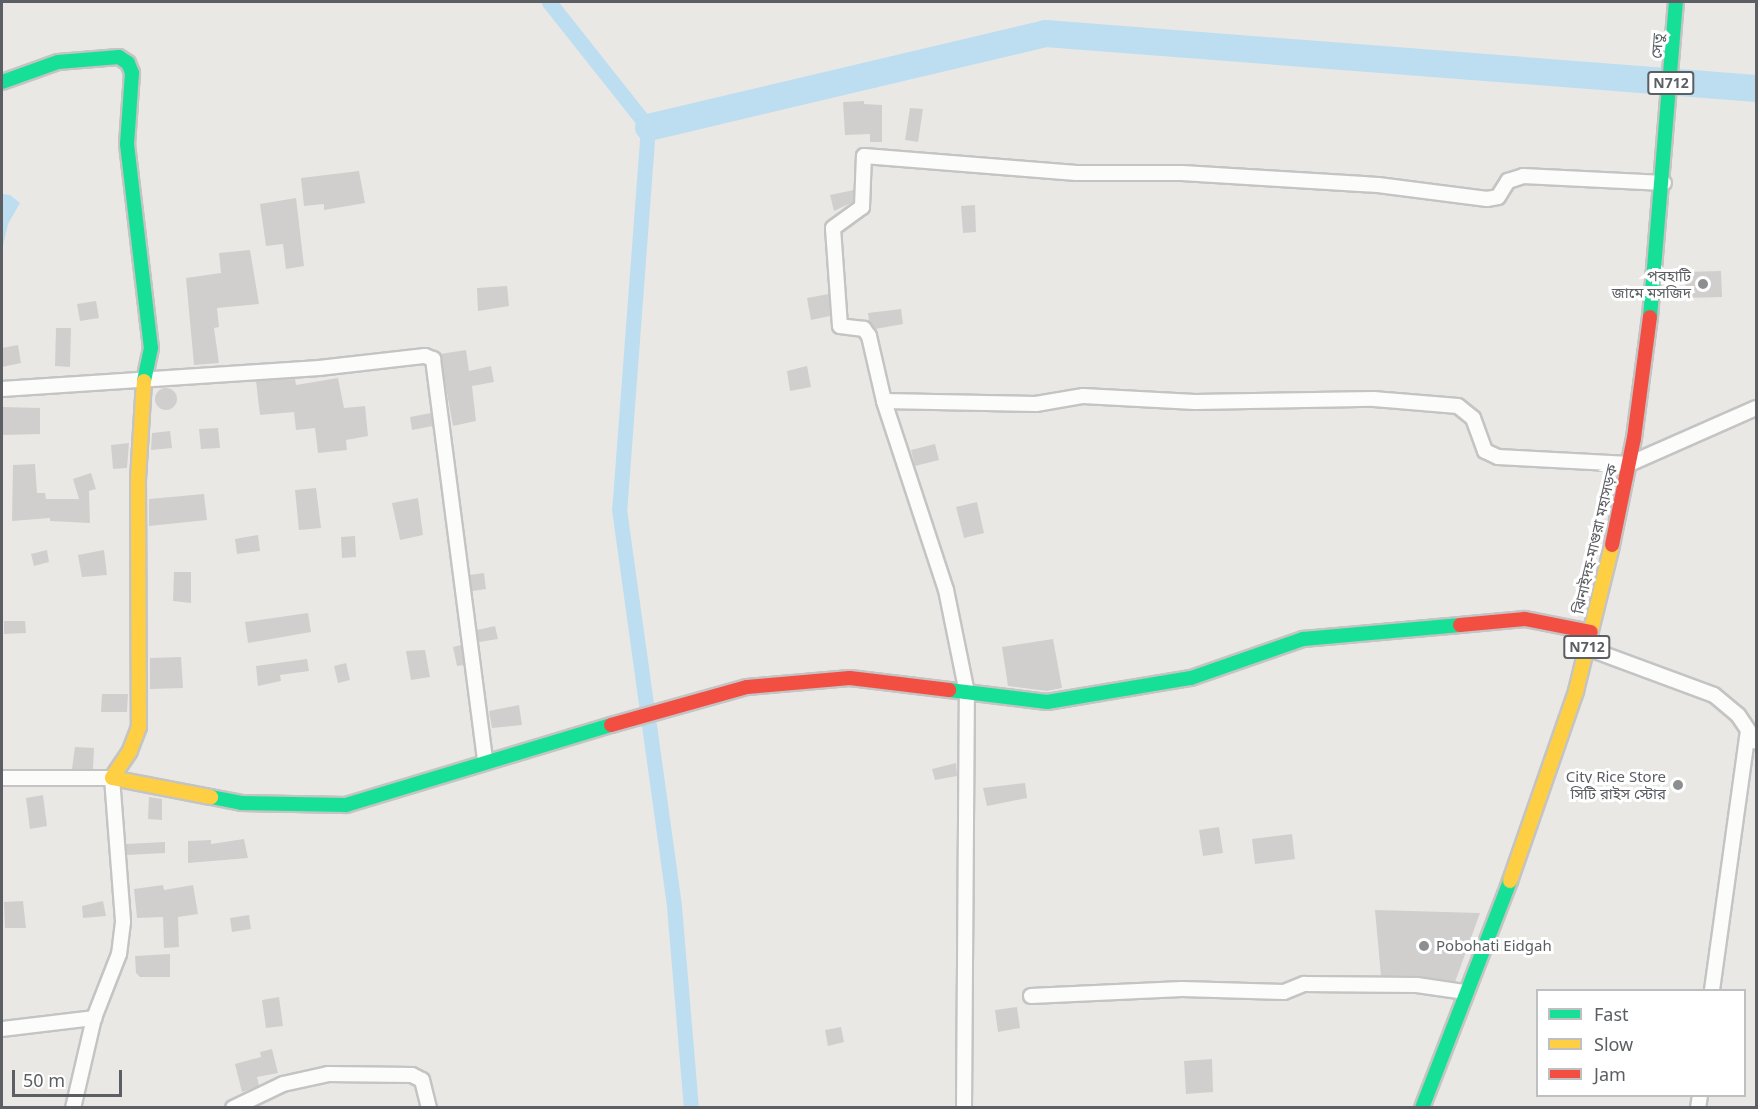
<!DOCTYPE html>
<meta charset="utf-8">
<style>
body{margin:0}
#map{position:relative;width:1758px;height:1109px;overflow:hidden;background:#eae8e5;font-family:"Noto Sans","Noto Sans Bengali",sans-serif}
div>[style]{position:absolute}
[style*='--x']{left:calc(var(--x)*1px);top:calc(var(--y)*1px);width:calc(var(--w)*1px);rotate:calc(var(--a)*1deg)}
.water>*{inset:0;background:#bcdef0}
.canal>*{height:15px;margin:-7.5px;padding:0 7.5px;transform-origin:7.5px;border-radius:7.5px;background:#bcdef0}
.river>*{height:27px;margin:-13.5px;padding:0 13.5px;transform-origin:13.5px;border-radius:13.5px;background:#bcdef0}
.building>*{inset:0;background:#d1cfce}
.round{border-radius:50%}
.roads{filter:drop-shadow(2px 0 #c4c4c4) drop-shadow(-2px 0 #c4c4c4) drop-shadow(0 2px #c4c4c4) drop-shadow(0 -2px #c4c4c4)}
.street>*{height:14px;margin:-7px;padding:0 7px;transform-origin:7px;border-radius:7px;background:#fcfcfb}
.fast>*{height:14px;margin:-7px;padding:0 7px;transform-origin:7px;border-radius:7px;background:#16e098}
.slow>*{height:14px;margin:-7px;padding:0 7px;transform-origin:7px;border-radius:7px;background:#ffcf43}
.jam>*{height:14px;margin:-7px;padding:0 7px;transform-origin:7px;border-radius:7px;background:#f24e42}
.dots>*{width:16px;height:16px;translate:-50% -50%;box-sizing:border-box;border:3px solid #fff;border-radius:50%}
span{translate:-50% -50%;white-space:nowrap;text-align:center;line-height:1.15;-webkit-text-stroke:6px #fff;paint-order:stroke}
.shield-label span{padding:2px 4px;background:#fff;border:2px solid;border-radius:4px;-webkit-text-stroke-width:0}
.shield-label{font-size:14px;color:#5b5e62;font-weight:700}
.street-label{font-size:15px;color:#5b5e62}
.poi-label{font-size:15px;color:#5b5e62}
.right{translate:-100% -50%;text-align:right}
.left{translate:0 -50%;text-align:left}
.frame{position:absolute;inset:0;border:3px solid #5b5e62;pointer-events:none}
.legend{position:absolute;left:1536px;top:989px;width:210px;height:108px;box-sizing:border-box;background:#fff;border:2px solid #bdbfc0;margin:0;padding:8px 10px;list-style:none;font-size:18px;color:#5b5e62}
.legend li{display:flex;align-items:center;gap:12px;height:30px}
.legend b{width:30px;border:2px solid #bdbfc0}
.scale{position:absolute;left:12px;top:1070px;width:110px;height:27px;box-sizing:border-box;border:3px solid #5b5e62;border-top:0;padding-left:8px;font-size:18px;line-height:21px;white-space:nowrap;color:#5b5e62;-webkit-text-stroke:4px #fff;paint-order:stroke}
</style>
<div id="map">
<div class="water">
<i style="clip-path:polygon(2px 194px,10px 195px,20px 203px,8px 224px,2px 250px)"></i>
</div>
<div class="canal">
<i style="--x:549;--y:2;--w:159;--a:51.6"></i>
<i style="--x:648;--y:127;--w:383;--a:94.3"></i>
<i style="--x:619;--y:509;--w:401;--a:82.1"></i>
<i style="--x:674;--y:906;--w:203;--a:85.2"></i>
</div>
<div class="river">
<i style="--x:648;--y:127;--w:408;--a:-13.3"></i>
<i style="--x:1045;--y:33;--w:713;--a:4.42"></i>
</div>
<div class="building">
<i style="clip-path:polygon(864px 101px,864px 104px,882px 105px,882px 142px,870px 142px,870px 134px,845px 135px,843px 102px)"></i>
<i style="clip-path:polygon(910px 108px,923px 109px,918px 142px,905px 140px)"></i>
<i style="clip-path:polygon(359px 171px,365px 203px,324px 210px,324px 204px,304px 206px,301px 178px)"></i>
<i style="clip-path:polygon(854px 190px,853px 202px,834px 211px,830px 195px)"></i>
<i style="clip-path:polygon(296px 198px,304px 266px,286px 269px,283px 244px,266px 246px,260px 204px)"></i>
<i style="clip-path:polygon(975px 205px,976px 232px,963px 233px,961px 206px)"></i>
<i style="clip-path:polygon(250px 250px,259px 304px,217px 308px,219px 327px,214px 328px,219px 363px,194px 365px,186px 278px,221px 273px,219px 253px)"></i>
<i style="clip-path:polygon(1721px 271px,1722px 297px,1686px 298px,1685px 272px)"></i>
<i style="clip-path:polygon(507px 286px,509px 306px,478px 311px,477px 288px)"></i>
<i style="clip-path:polygon(829px 294px,830px 316px,811px 320px,807px 298px)"></i>
<i style="clip-path:polygon(96px 301px,99px 318px,80px 321px,77px 304px)"></i>
<i style="clip-path:polygon(901px 309px,903px 324px,875px 329px,869px 322px,868px 313px)"></i>
<i style="clip-path:polygon(56px 328px,71px 328px,70px 367px,55px 366px)"></i>
<i style="clip-path:polygon(18px 345px,21px 363px,2px 367px,2px 348px)"></i>
<i style="clip-path:polygon(466px 350px,469px 371px,491px 366px,494px 382px,472px 386px,476px 421px,453px 426px,440px 354px)"></i>
<i style="clip-path:polygon(807px 366px,811px 387px,790px 391px,787px 371px)"></i>
<i style="clip-path:polygon(338px 378px,344px 408px,365px 406px,368px 436px,346px 440px,347px 450px,318px 453px,315px 428px,296px 430px,294px 412px,260px 415px,256px 381px,295px 379px,296px 385px)"></i>
<i class="round" style="left:155px;top:388px;width:22px;height:22px"></i>
<i style="clip-path:polygon(2px 407px,40px 408px,40px 434px,2px 435px)"></i>
<i style="clip-path:polygon(431px 413px,433px 426px,412px 430px,410px 417px)"></i>
<i style="clip-path:polygon(218px 428px,220px 448px,201px 449px,199px 429px)"></i>
<i style="clip-path:polygon(170px 431px,172px 448px,151px 450px,152px 433px)"></i>
<i style="clip-path:polygon(129px 443px,127px 468px,113px 469px,111px 445px)"></i>
<i style="clip-path:polygon(935px 444px,939px 460px,915px 466px,911px 450px)"></i>
<i style="clip-path:polygon(35px 464px,37px 493px,45px 493px,46px 499px,79px 499px,73px 479px,91px 473px,96px 489px,89px 491px,90px 523px,50px 521px,50px 518px,12px 521px,13px 465px)"></i>
<i style="clip-path:polygon(316px 488px,321px 528px,299px 530px,295px 490px)"></i>
<i style="clip-path:polygon(204px 494px,207px 520px,149px 526px,149px 499px)"></i>
<i style="clip-path:polygon(418px 498px,423px 535px,400px 540px,392px 503px)"></i>
<i style="clip-path:polygon(977px 502px,984px 533px,964px 538px,956px 507px)"></i>
<i style="clip-path:polygon(258px 535px,260px 551px,237px 554px,235px 539px)"></i>
<i style="clip-path:polygon(355px 536px,356px 557px,342px 558px,341px 537px)"></i>
<i style="clip-path:polygon(47px 550px,49px 562px,34px 566px,31px 554px)"></i>
<i style="clip-path:polygon(104px 550px,107px 575px,82px 577px,78px 555px)"></i>
<i style="clip-path:polygon(174px 572px,191px 572px,191px 603px,173px 601px)"></i>
<i style="clip-path:polygon(484px 573px,486px 589px,472px 591px,470px 575px)"></i>
<i style="clip-path:polygon(308px 613px,311px 632px,248px 643px,245px 622px)"></i>
<i style="clip-path:polygon(4px 621px,25px 621px,26px 633px,4px 634px)"></i>
<i style="clip-path:polygon(495px 626px,498px 639px,479px 642px,477px 630px)"></i>
<i style="clip-path:polygon(1053px 639px,1062px 688px,1047px 691px,1008px 686px,1002px 647px)"></i>
<i style="clip-path:polygon(461px 645px,464px 665px,457px 666px,453px 647px)"></i>
<i style="clip-path:polygon(425px 650px,430px 677px,411px 680px,406px 651px)"></i>
<i style="clip-path:polygon(181px 657px,183px 688px,150px 689px,150px 658px)"></i>
<i style="clip-path:polygon(307px 659px,309px 671px,280px 675px,281px 681px,258px 686px,256px 666px)"></i>
<i style="clip-path:polygon(346px 663px,350px 680px,338px 683px,334px 666px)"></i>
<i style="clip-path:polygon(102px 694px,128px 694px,127px 712px,101px 712px)"></i>
<i style="clip-path:polygon(519px 705px,522px 725px,492px 728px,489px 711px)"></i>
<i style="clip-path:polygon(75px 747px,94px 748px,93px 769px,72px 769px)"></i>
<i style="clip-path:polygon(956px 763px,957px 776px,935px 780px,932px 769px)"></i>
<i style="clip-path:polygon(1025px 783px,1027px 798px,987px 806px,983px 788px)"></i>
<i style="clip-path:polygon(43px 795px,47px 826px,30px 829px,26px 798px)"></i>
<i style="clip-path:polygon(149px 797px,162px 799px,162px 820px,148px 819px)"></i>
<i style="clip-path:polygon(1219px 827px,1223px 853px,1203px 856px,1199px 830px)"></i>
<i style="clip-path:polygon(1292px 834px,1295px 859px,1255px 864px,1252px 839px)"></i>
<i style="clip-path:polygon(244px 839px,248px 858px,188px 863px,188px 841px,211px 840px,211px 844px)"></i>
<i style="clip-path:polygon(165px 842px,165px 853px,127px 855px,126px 844px)"></i>
<i style="clip-path:polygon(163px 885px,164px 890px,193px 885px,198px 914px,178px 917px,179px 947px,164px 948px,163px 917px,137px 918px,134px 889px)"></i>
<i style="clip-path:polygon(23px 901px,26px 928px,5px 928px,4px 902px)"></i>
<i style="clip-path:polygon(103px 901px,106px 916px,83px 918px,82px 906px)"></i>
<i style="clip-path:polygon(1375px 910px,1480px 913px,1455px 982px,1381px 976px)"></i>
<i style="clip-path:polygon(249px 915px,251px 929px,232px 932px,230px 918px)"></i>
<i style="clip-path:polygon(170px 954px,170px 977px,140px 977px,136px 973px,135px 956px)"></i>
<i style="clip-path:polygon(279px 997px,283px 1026px,266px 1028px,262px 1000px)"></i>
<i style="clip-path:polygon(1017px 1007px,1020px 1028px,998px 1032px,995px 1010px)"></i>
<i style="clip-path:polygon(841px 1027px,844px 1042px,828px 1046px,825px 1030px)"></i>
<i style="clip-path:polygon(272px 1049px,278px 1073px,257px 1077px,259px 1086px,242px 1092px,235px 1064px,261px 1057px,260px 1052px)"></i>
<i style="clip-path:polygon(1212px 1059px,1213px 1092px,1186px 1094px,1184px 1061px)"></i>
</div>
<div class="roads">
<div class="street">
<i style="--x:2;--y:389;--w:318;--a:-3.8"></i>
<i style="--x:319;--y:368;--w:107;--a:-6.5"></i>
<i style="--x:425;--y:356;--w:9;--a:21"></i>
<i style="--x:433;--y:359;--w:404;--a:82.6"></i>
<i style="--x:884;--y:401;--w:152;--a:1.1"></i>
<i style="--x:1036;--y:404;--w:48;--a:-9.7"></i>
<i style="--x:1083;--y:396;--w:112;--a:3.1"></i>
<i style="--x:1195;--y:402;--w:179;--a:-1"></i>
<i style="--x:1374;--y:399;--w:84;--a:4.8"></i>
<i style="--x:1458;--y:406;--w:19;--a:39"></i>
<i style="--x:1473;--y:418;--w:35;--a:70"></i>
<i style="--x:1485;--y:451;--w:14;--a:25"></i>
<i style="--x:1498;--y:457;--w:131;--a:3.1"></i>
<i style="--x:1629;--y:464;--w:139;--a:-23.8"></i>
<i style="--x:1587;--y:648;--w:135;--a:20.3"></i>
<i style="--x:1714;--y:695;--w:31;--a:40"></i>
<i style="--x:1738;--y:715;--w:32;--a:56"></i>
<i style="--x:2;--y:778;--w:110;--a:0"></i>
<i style="--x:112;--y:778;--w:144;--a:85.6"></i>
<i style="--x:123;--y:922;--w:32;--a:97"></i>
<i style="--x:119;--y:954;--w:69;--a:111.3"></i>
<i style="--x:94;--y:1018;--w:92;--a:103.1"></i>
<i style="--x:1712;--y:990;--w:261;--a:-82.1"></i>
<i style="--x:1031;--y:996;--w:151;--a:-2.7"></i>
<i style="--x:1182;--y:989;--w:102;--a:1.7"></i>
<i style="--x:1284;--y:992;--w:22;--a:-22"></i>
<i style="--x:1304;--y:984;--w:113;--a:0.5"></i>
<i style="--x:1417;--y:985;--w:49;--a:8.3"></i>
<i style="--x:2;--y:1029;--w:93;--a:-6.8"></i>
<i style="--x:233;--y:1108;--w:55;--a:-25.6"></i>
<i style="--x:283;--y:1084;--w:46;--a:-12.5"></i>
<i style="--x:328;--y:1074;--w:84;--a:0.7"></i>
<i style="--x:412;--y:1075;--w:11;--a:27"></i>
<i style="--x:422;--y:1080;--w:29;--a:76"></i>
<i style="--x:964;--y:1108;--w:415;--a:-89.6"></i>
<i style="--x:967;--y:693;--w:105;--a:-101.5"></i>
<i style="--x:946;--y:590;--w:199;--a:-108.2"></i>
<i style="--x:884;--y:401;--w:67;--a:-103"></i>
<i style="--x:869;--y:336;--w:9;--a:-126"></i>
<i style="--x:864;--y:329;--w:24;--a:-173"></i>
<i style="--x:840;--y:326;--w:98;--a:-94.1"></i>
<i style="--x:833;--y:228;--w:36;--a:-36"></i>
<i style="--x:862;--y:207;--w:51;--a:-87.8"></i>
<i style="--x:864;--y:156;--w:213;--a:4.6"></i>
<i style="--x:1076;--y:173;--w:106;--a:0"></i>
<i style="--x:1182;--y:173;--w:196;--a:3.5"></i>
<i style="--x:1378;--y:185;--w:110;--a:7.3"></i>
<i style="--x:1487;--y:199;--w:11;--a:-10"></i>
<i style="--x:1498;--y:197;--w:19;--a:-58"></i>
<i style="--x:1508;--y:181;--w:16;--a:-18"></i>
<i style="--x:1523;--y:176;--w:141;--a:2.8"></i>
<i style="--x:1698;--y:1108;--w:12;--a:-81"></i>
</div>
<div class="fast">
<i style="--x:2;--y:82;--w:59;--a:-19.7"></i>
<i style="--x:58;--y:62;--w:61;--a:-4.7"></i>
<i style="--x:119;--y:57;--w:11;--a:34"></i>
<i style="--x:128;--y:63;--w:11;--a:68"></i>
<i style="--x:132;--y:73;--w:71;--a:94"></i>
<i style="--x:127;--y:144;--w:205;--a:83.3"></i>
<i style="--x:151;--y:348;--w:34;--a:102"></i>
<i style="--x:1650;--y:317;--w:316;--a:-85.3"></i>
<i style="--x:949;--y:690;--w:99;--a:7"></i>
<i style="--x:1047;--y:702;--w:146;--a:-9.5"></i>
<i style="--x:1191;--y:678;--w:119;--a:-19.2"></i>
<i style="--x:1303;--y:639;--w:158;--a:-5.1"></i>
<i style="--x:211;--y:797;--w:31;--a:11"></i>
<i style="--x:241;--y:803;--w:105;--a:1.1"></i>
<i style="--x:346;--y:805;--w:277;--a:-16.8"></i>
<i style="--x:1422;--y:1108;--w:243;--a:-68.8"></i>
</div>
<div class="slow">
<i style="--x:144;--y:381;--w:98;--a:93.5"></i>
<i style="--x:138;--y:479;--w:248;--a:89.8"></i>
<i style="--x:139;--y:727;--w:26;--a:111"></i>
<i style="--x:130;--y:751;--w:32;--a:124"></i>
<i style="--x:112;--y:778;--w:101;--a:10.9"></i>
<i style="--x:1510;--y:881;--w:201;--a:-70.8"></i>
<i style="--x:1576;--y:691;--w:150;--a:-76.1"></i>
</div>
<div class="jam">
<i style="--x:1612;--y:545;--w:109;--a:-78.4"></i>
<i style="--x:1634;--y:438;--w:122;--a:-82.5"></i>
<i style="--x:1460;--y:625;--w:65;--a:-5.3"></i>
<i style="--x:1525;--y:619;--w:67;--a:11.1"></i>
<i style="--x:611;--y:725;--w:141;--a:-15.6"></i>
<i style="--x:747;--y:687;--w:103;--a:-5"></i>
<i style="--x:850;--y:678;--w:100;--a:6.9"></i>
</div>
</div>
<div class="dots">
<i style="left:1703px;top:284px;background:#8d8e90"></i>
<i style="left:1678px;top:785px;background:#8d8e90"></i>
<i style="left:1424px;top:946px;background:#8d8e90"></i>
</div>
<div class="shield-label">
<span style="left:1671px;top:83px">N712</span>
<span style="left:1587px;top:647px">N712</span>
</div>
<div class="street-label">
<span style="left:1657px;top:46px;rotate:-86deg">সেতু</span>
<span style="left:1595px;top:539px;rotate:-77deg">ঝিনাইদহ-মাগুরা মহাসড়ক</span>
</div>
<div class="poi-label">
<span class="right" style="left:1691px;top:284px">পবহাটি<br>জামে মসজিদ</span>
<span class="right" style="left:1666px;top:785px">City Rice Store<br>সিটি রাইস স্টোর</span>
<span class="left" style="left:1436px;top:946px">Pobohati Eidgah</span>
</div>
<div class="frame"></div>
<ul class="legend">
<li><b style="height:8px;background:#16e098"></b>Fast</li>
<li><b style="height:8px;background:#ffcf43"></b>Slow</li>
<li><b style="height:8px;background:#f24e42"></b>Jam</li>
</ul>
<div class="scale">50 m</div>
</div>
